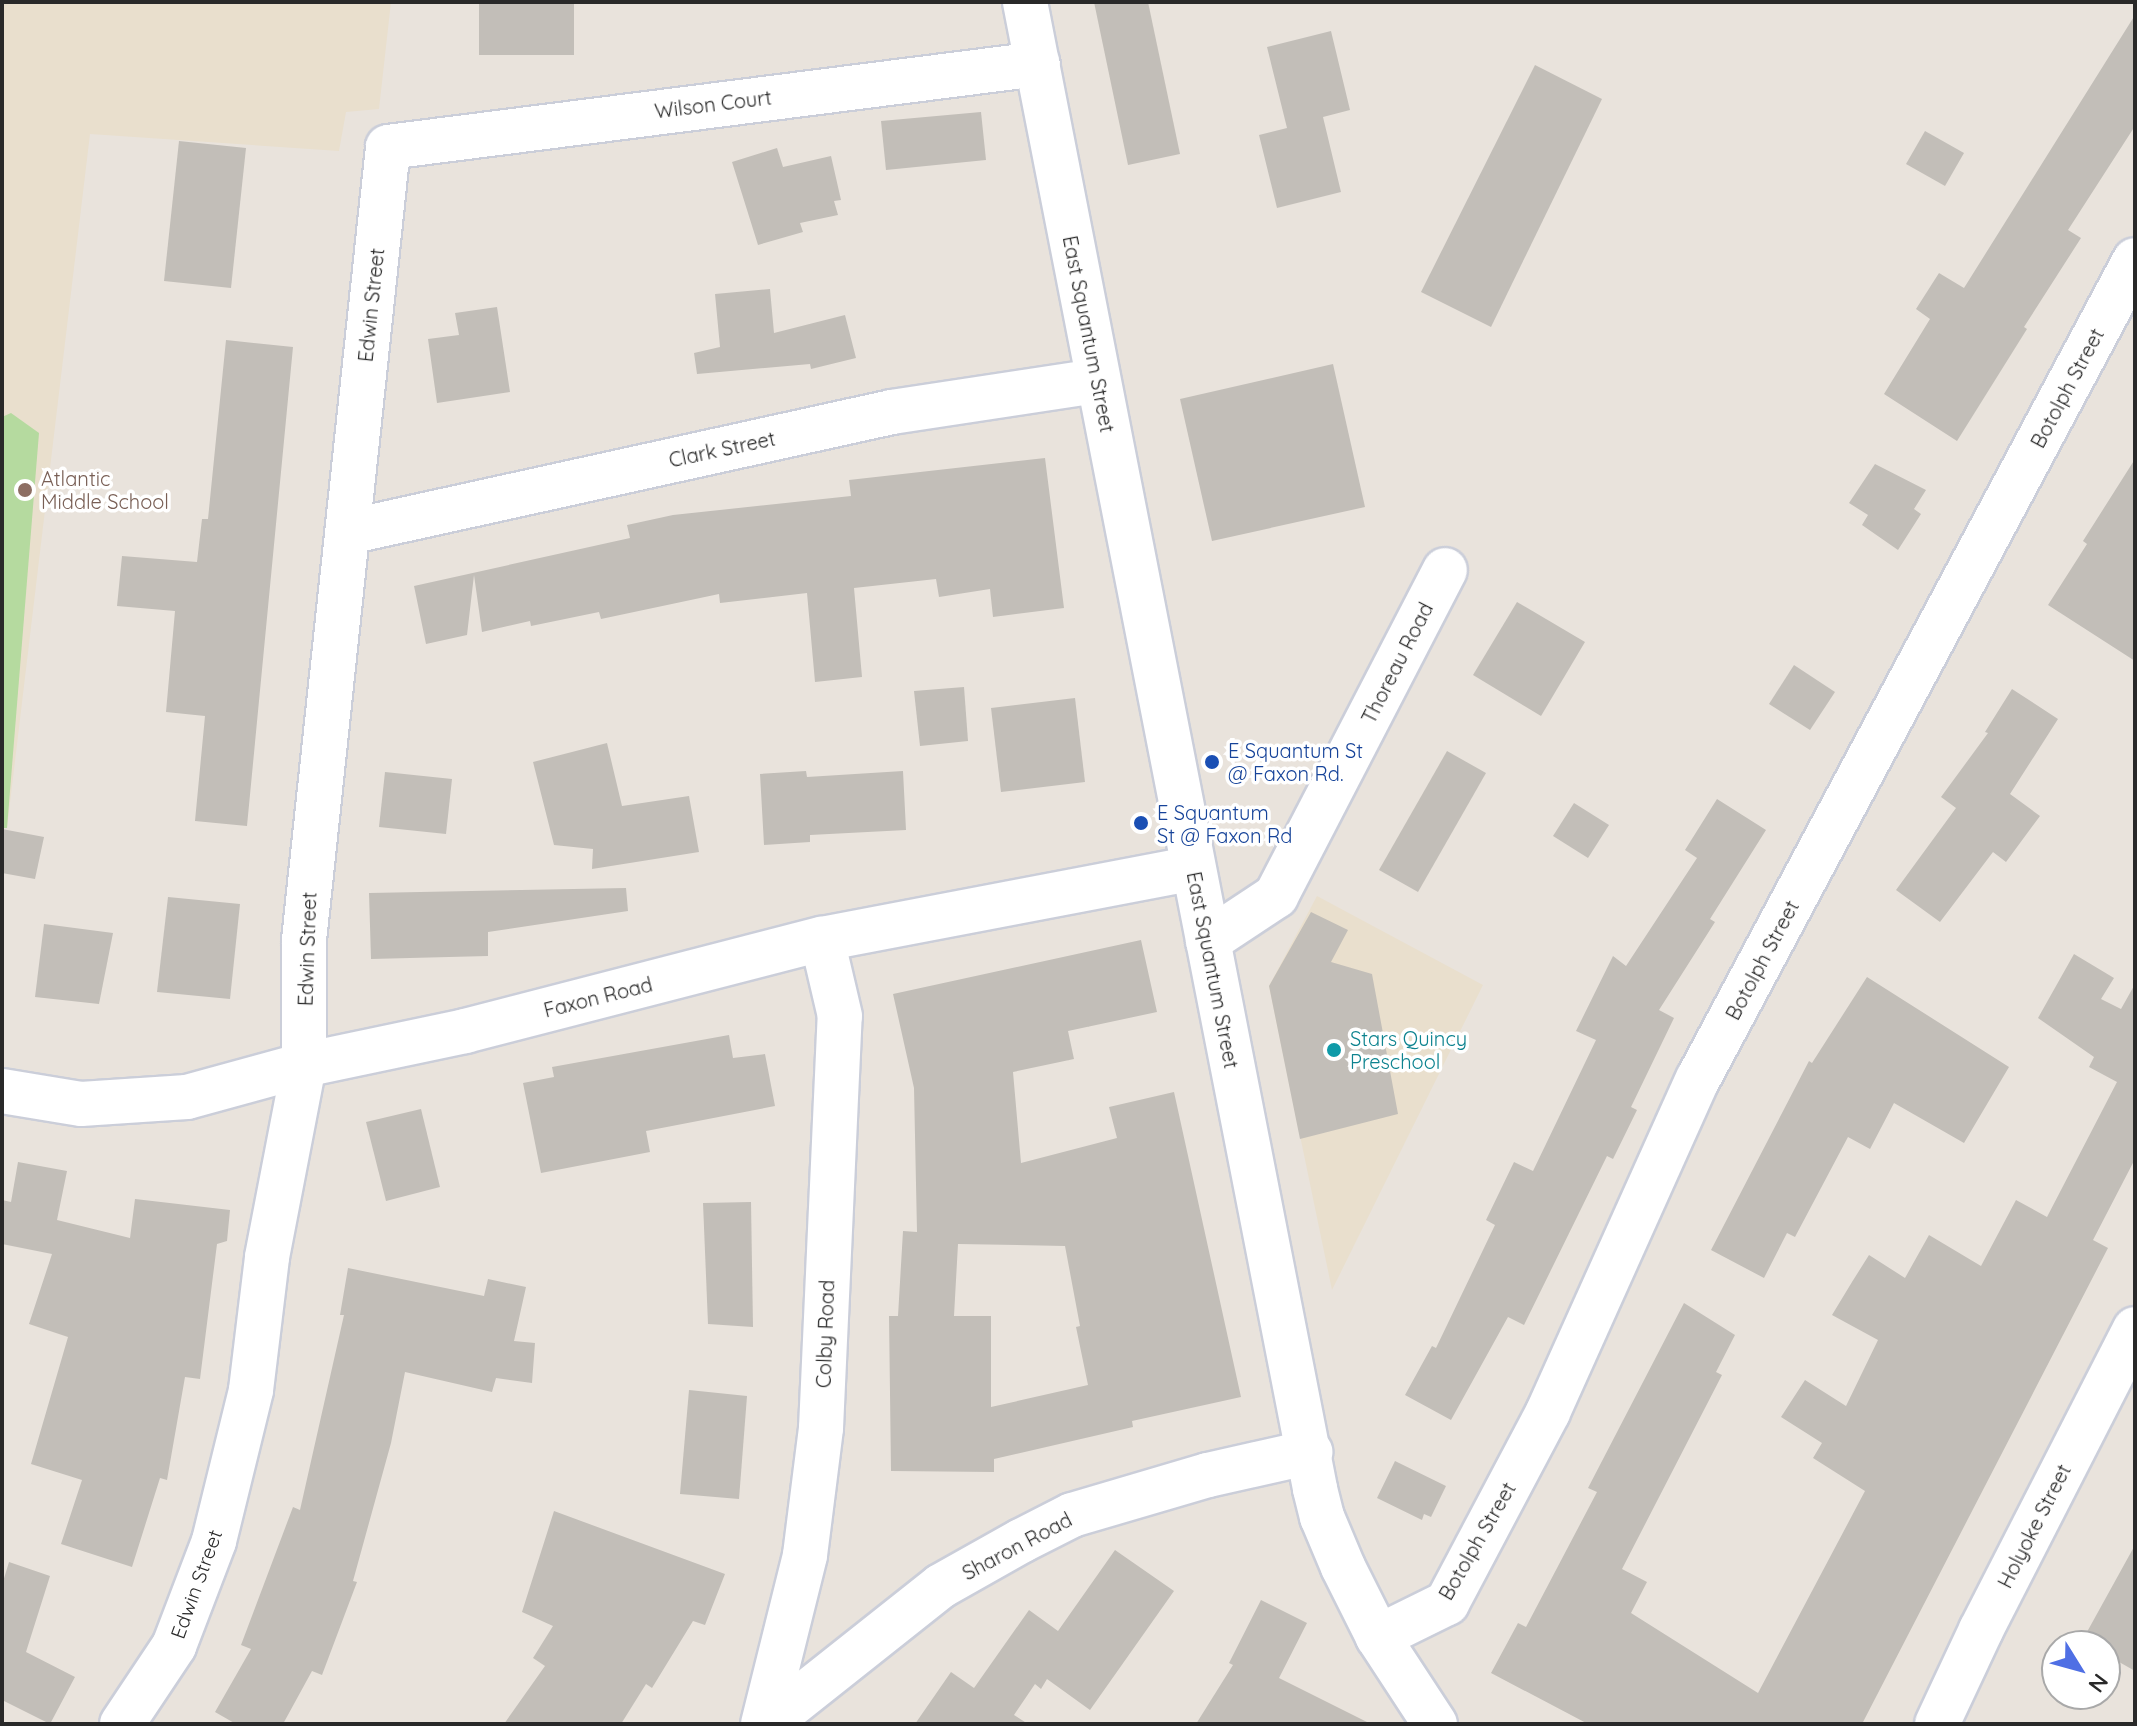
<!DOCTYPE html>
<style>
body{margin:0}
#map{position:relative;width:2137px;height:1726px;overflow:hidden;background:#e9e3dc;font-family:Quicksand,sans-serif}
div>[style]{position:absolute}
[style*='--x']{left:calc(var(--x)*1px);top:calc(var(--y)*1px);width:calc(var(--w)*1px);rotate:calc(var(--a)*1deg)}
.education>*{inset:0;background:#e9dfcd}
.green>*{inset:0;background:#b5da9f}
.building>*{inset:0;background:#c2beb8}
.roads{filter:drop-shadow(2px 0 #cbced9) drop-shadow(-2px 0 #cbced9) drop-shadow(0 2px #cbced9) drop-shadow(0 -2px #cbced9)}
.minor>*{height:44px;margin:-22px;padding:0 22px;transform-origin:22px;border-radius:22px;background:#fff}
.secondary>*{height:44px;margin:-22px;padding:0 22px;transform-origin:22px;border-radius:22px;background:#fff}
.dots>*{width:22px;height:22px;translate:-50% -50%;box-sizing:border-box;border:4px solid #fff;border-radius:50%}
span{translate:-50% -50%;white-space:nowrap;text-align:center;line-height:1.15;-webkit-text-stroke:7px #fff;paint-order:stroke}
.street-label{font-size:20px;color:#292929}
.education-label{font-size:20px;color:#785e54}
.left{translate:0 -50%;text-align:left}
.transit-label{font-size:20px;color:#164399}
.culture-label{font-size:20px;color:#0d838f}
.frame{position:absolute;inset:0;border:4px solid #292929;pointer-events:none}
.north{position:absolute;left:2041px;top:1630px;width:80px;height:80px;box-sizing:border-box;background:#fff;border:2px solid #a9a9a9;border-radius:50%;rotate:127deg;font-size:22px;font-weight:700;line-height:32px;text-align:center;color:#292929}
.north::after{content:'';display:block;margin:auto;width:28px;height:36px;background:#4f6fe4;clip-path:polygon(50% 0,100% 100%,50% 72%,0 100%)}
</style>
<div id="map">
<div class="education">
<i style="clip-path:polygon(2px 2px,391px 2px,379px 109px,346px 112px,339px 151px,90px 134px,7px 828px,2px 828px)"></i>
<i style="clip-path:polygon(1317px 896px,1483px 985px,1332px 1290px,1269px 986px)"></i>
</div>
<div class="green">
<i style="clip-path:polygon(11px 413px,39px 433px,7px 828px,2px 828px,2px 417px)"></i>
</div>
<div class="building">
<i style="clip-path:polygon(479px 2px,574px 2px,574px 55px,479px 55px)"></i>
<i style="clip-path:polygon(1094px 2px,1148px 2px,1180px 154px,1128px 165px)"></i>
<i style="clip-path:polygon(2135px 15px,2135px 126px,2068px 230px,2081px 238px,2024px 327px,2027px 329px,1957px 441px,1884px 394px,1930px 319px,1916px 309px,1939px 273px,1964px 288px)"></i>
<i style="clip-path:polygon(1331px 31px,1350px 110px,1323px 117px,1341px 192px,1277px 208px,1259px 135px,1287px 128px,1267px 47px)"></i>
<i style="clip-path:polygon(1535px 65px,1602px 99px,1491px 327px,1421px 292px)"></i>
<i style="clip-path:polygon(981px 112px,986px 160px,886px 170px,881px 121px)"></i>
<i style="clip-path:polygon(1925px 131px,1964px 153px,1945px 186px,1906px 164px)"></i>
<i style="clip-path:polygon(179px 141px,246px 148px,231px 288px,164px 281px)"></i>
<i style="clip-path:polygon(777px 148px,783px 167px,831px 156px,841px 200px,834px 201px,838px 215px,800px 223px,803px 232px,758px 245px,732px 162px)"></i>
<i style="clip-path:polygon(770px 289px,774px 333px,845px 315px,856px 358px,811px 369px,810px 364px,697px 374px,694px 353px,720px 347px,715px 294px)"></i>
<i style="clip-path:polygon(497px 307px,510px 392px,437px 403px,428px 339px,459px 335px,455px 313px)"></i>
<i style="clip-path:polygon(226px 340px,293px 347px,247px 826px,195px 821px,205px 716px,166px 712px,175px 611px,117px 606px,122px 556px,197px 562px,202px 519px,208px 519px)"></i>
<i style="clip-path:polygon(1333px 364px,1365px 507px,1212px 541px,1180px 399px)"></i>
<i style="clip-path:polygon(1045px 458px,1064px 608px,993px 617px,990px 589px,939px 597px,936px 579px,854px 588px,862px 677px,815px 682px,807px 593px,720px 603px,719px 594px,601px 619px,599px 612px,531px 626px,530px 621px,482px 632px,474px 575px,467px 635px,426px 644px,414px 586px,630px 538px,627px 525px,673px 515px,851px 496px,849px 480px)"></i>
<i style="clip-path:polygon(2135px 459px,2135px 661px,2048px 605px,2087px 544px,2083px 541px)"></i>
<i style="clip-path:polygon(1875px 464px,1926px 490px,1914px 509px,1921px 514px,1898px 550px,1862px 525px,1868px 515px,1849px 503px)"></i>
<i style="clip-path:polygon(1517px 602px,1585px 642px,1541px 716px,1473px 675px)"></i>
<i style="clip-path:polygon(1794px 665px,1835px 692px,1810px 730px,1769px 704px)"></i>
<i style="clip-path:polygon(964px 687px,968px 741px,920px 746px,914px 691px)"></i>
<i style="clip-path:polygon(2012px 689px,2058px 719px,2010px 794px,2040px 816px,2006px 862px,1993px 852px,1940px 922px,1896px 890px,1956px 808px,1941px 797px,1988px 733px,1985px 732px)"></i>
<i style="clip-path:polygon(1075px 698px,1085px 782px,1001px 792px,991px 708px)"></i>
<i style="clip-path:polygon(607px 743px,622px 806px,689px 796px,699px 852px,592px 869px,593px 849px,554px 845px,533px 762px)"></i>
<i style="clip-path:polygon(1447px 751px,1486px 773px,1418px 892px,1379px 870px)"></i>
<i style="clip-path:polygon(806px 771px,807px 777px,903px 771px,906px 830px,810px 835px,810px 842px,764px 845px,760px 774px)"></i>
<i style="clip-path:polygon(385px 772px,452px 779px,446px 834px,379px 827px)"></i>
<i style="clip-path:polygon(1717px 799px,1766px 830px,1710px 919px,1715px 922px,1659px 1010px,1674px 1018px,1631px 1107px,1637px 1110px,1613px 1159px,1607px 1156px,1524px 1325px,1508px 1317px,1451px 1420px,1405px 1395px,1432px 1346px,1436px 1348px,1495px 1225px,1486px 1220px,1514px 1162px,1533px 1171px,1596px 1040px,1576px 1031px,1613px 956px,1626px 966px,1697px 858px,1685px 850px)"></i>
<i style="clip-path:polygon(1574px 803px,1609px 825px,1588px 858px,1553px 836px)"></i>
<i style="clip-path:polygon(2px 829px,44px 837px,35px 879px,2px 873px)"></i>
<i style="clip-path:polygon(626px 888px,628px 911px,488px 932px,488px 956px,371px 959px,369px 893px)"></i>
<i style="clip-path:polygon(168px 897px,240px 904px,230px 999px,157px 992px)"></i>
<i style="clip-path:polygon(1311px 912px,1348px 930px,1331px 962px,1372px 974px,1398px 1114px,1300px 1139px,1269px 986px)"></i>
<i style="clip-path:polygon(44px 924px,113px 933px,99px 1004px,35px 997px)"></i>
<i style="clip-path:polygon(evenodd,1141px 940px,1157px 1012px,1068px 1031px,1074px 1059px,1013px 1072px,1021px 1163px,1117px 1138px,1109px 1107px,1174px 1092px,1241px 1397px,1132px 1421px,1133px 1427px,994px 1459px,994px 1472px,891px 1471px,889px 1316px,898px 1316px,903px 1231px,917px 1232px,914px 1088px,893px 994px,1141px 940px,958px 1244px,1065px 1246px,1080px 1326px,1076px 1327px,1088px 1385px,991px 1407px,991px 1316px,954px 1316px,958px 1244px)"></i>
<i style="clip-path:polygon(2074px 954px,2114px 978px,2101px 999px,2121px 1009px,2135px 984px,2135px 1159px,2093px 1240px,2108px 1248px,1862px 1724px,1588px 1724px,1491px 1673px,1518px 1623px,1526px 1627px,1597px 1492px,1588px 1488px,1684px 1303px,1735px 1335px,1716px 1372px,1722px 1375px,1622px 1569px,1647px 1582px,1631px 1613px,1758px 1693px,1865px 1491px,1813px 1458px,1822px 1443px,1781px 1417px,1805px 1380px,1846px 1406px,1878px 1340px,1832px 1315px,1852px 1282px,1869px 1255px,1905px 1278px,1929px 1235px,1981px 1266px,2016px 1200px,2047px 1217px,2117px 1082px,2089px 1067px,2094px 1057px,2038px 1018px)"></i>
<i style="clip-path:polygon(1867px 977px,2009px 1067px,1964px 1143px,1894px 1103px,1870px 1149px,1848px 1137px,1795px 1237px,1787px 1233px,1764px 1278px,1711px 1250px,1809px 1061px,1812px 1063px)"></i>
<i style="clip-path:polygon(729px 1035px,733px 1058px,765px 1054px,775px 1106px,646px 1131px,650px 1152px,541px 1173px,523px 1083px,554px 1077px,552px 1067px)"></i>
<i style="clip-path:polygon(421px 1109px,440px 1187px,386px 1201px,366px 1122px)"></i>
<i style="clip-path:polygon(18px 1162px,67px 1171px,57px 1220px,130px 1238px,135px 1199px,230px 1210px,227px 1241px,217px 1244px,200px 1379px,185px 1377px,167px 1480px,160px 1478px,132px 1567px,61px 1544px,82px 1480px,31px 1464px,68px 1337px,29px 1324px,52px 1254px,2px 1244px,2px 1200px,11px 1202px)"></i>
<i style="clip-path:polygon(751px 1202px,753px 1327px,708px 1324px,703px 1203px)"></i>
<i style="clip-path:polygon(348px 1268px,484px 1296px,488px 1279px,526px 1287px,514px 1341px,535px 1343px,532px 1383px,496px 1378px,492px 1392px,405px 1372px,391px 1443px,353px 1581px,357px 1582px,322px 1675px,312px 1671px,283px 1724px,236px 1724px,215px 1712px,251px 1649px,241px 1645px,293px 1507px,300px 1510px,344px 1315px,340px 1315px)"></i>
<i style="clip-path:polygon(689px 1390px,747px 1396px,739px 1499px,680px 1494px)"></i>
<i style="clip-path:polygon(1395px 1461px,1446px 1486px,1431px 1517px,1424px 1514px,1422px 1520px,1377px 1498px)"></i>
<i style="clip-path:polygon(554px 1511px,725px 1574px,705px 1625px,693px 1621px,652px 1688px,646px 1684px,621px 1724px,504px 1724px,545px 1666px,533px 1658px,553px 1626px,522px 1612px)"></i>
<i style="clip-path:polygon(2135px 1545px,2135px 1671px,2105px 1654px,2105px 1646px,2091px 1646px,2082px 1641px)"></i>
<i style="clip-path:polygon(1115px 1550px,1174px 1591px,1090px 1710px,1047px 1679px,1041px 1689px,1035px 1684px,1014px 1715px,1028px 1724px,915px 1724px,951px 1672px,974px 1688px,1029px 1610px,1058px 1631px)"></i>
<i style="clip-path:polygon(9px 1562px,50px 1576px,26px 1652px,75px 1677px,50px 1724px,2px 1700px,2px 1585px)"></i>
<i style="clip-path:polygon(1261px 1600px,1307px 1623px,1279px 1678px,1371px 1724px,1196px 1724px,1233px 1665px,1229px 1663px)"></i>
</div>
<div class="roads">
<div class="minor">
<i style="--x:348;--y:532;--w:557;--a:-12.44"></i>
<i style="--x:892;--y:412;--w:208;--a:-8.6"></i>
<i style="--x:1208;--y:941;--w:82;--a:-33.5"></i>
<i style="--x:1276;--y:896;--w:367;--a:-62.6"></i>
<i style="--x:2;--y:1091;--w:80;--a:9.3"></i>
<i style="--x:81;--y:1104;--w:106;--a:-3.8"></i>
<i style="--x:187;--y:1097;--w:121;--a:-15.3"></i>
<i style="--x:304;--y:1065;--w:165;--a:-11.9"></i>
<i style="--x:465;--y:1031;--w:369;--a:-14.5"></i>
<i style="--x:822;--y:939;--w:378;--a:-10.8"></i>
<i style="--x:1378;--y:1637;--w:77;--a:-26.2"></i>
<i style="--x:1447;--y:1603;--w:216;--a:-62.1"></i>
<i style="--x:1548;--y:1412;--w:365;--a:-65.8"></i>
<i style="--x:1698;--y:1079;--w:928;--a:-61.92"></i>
<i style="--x:122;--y:1724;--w:94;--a:-56.3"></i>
<i style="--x:174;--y:1646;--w:112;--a:-69.1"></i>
<i style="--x:214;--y:1541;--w:155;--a:-76.2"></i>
<i style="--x:251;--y:1390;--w:134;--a:-83.1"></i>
<i style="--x:267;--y:1257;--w:196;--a:-79.1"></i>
<i style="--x:304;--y:1065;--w:125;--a:-90"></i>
<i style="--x:304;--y:940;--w:797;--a:-83.95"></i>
<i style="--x:388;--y:147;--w:655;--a:-7.28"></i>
<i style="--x:763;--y:1724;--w:174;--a:-76"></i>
<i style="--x:805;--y:1555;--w:128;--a:-82.8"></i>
<i style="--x:821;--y:1428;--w:412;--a:-87.4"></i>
<i style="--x:840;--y:1016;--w:79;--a:-103.2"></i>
<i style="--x:767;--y:1724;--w:222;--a:-38.4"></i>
<i style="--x:941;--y:1586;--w:92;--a:-29.4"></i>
<i style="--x:1021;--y:1541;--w:57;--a:-27"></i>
<i style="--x:1072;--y:1515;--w:142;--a:-16.4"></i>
<i style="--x:1208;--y:1475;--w:105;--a:-12.7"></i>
<i style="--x:1937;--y:1724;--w:104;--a:-64.9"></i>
<i style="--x:1981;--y:1630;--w:338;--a:-62.9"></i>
</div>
<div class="secondary">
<i style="--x:1025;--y:2;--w:1515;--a:78.96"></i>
<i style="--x:1315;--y:1489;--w:29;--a:76"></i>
<i style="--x:1322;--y:1517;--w:54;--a:67.2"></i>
<i style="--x:1343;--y:1567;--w:78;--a:63.4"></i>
<i style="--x:1378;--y:1637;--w:104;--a:56.8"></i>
</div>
</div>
<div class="dots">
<i style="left:25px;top:490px;background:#8d6e63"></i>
<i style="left:1212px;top:762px;background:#1a4fb4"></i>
<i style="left:1141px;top:823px;background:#1a4fb4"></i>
<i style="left:1334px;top:1050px;background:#0f9aa8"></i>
</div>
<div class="street-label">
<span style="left:713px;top:104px;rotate:-7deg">Wilson Court</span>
<span style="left:371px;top:305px;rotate:-84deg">Edwin Street</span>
<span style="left:1089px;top:334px;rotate:79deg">East Squantum Street</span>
<span style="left:2067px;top:388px;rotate:-62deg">Botolph Street</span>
<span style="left:722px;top:449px;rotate:-12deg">Clark Street</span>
<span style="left:1397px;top:663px;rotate:-63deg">Thoreau Road</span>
<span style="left:307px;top:949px;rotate:-88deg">Edwin Street</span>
<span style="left:1762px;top:960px;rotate:-62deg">Botolph Street</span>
<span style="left:1213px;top:970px;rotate:79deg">East Squantum Street</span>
<span style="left:598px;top:997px;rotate:-14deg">Faxon Road</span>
<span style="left:825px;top:1334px;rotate:-88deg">Colby Road</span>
<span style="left:2034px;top:1526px;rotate:-63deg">Holyoke Street</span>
<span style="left:1477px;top:1541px;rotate:-60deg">Botolph Street</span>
<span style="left:1017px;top:1546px;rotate:-28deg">Sharon Road</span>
<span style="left:196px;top:1584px;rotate:-70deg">Edwin Street</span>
</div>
<div class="education-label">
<span class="left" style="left:41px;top:490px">Atlantic<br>Middle School</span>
</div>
<div class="transit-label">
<span class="left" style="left:1228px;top:762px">E Squantum St<br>@ Faxon Rd.</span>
<span class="left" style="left:1157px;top:824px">E Squantum<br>St @ Faxon Rd</span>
</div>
<div class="culture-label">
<span class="left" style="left:1350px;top:1050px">Stars Quincy<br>Preschool</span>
</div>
<div class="frame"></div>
<div class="north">N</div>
</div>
